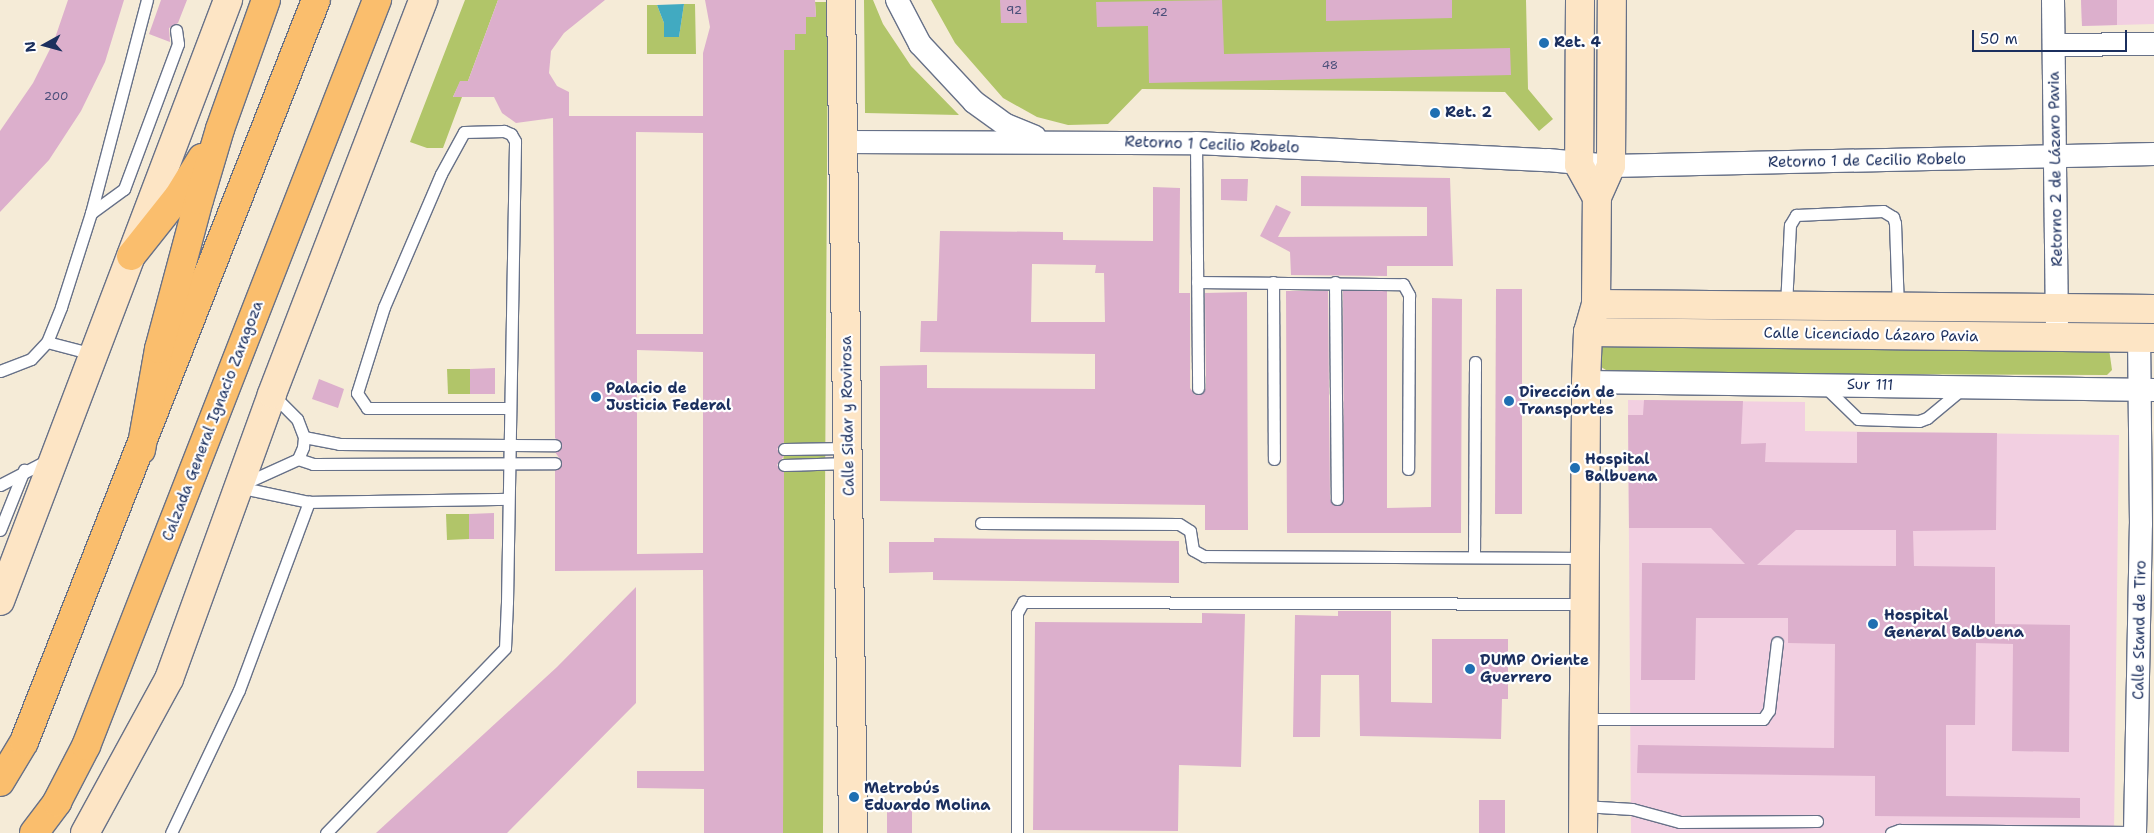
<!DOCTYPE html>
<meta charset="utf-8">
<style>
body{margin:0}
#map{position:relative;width:2154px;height:833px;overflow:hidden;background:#f5ebd7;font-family:"Shantell Sans",sans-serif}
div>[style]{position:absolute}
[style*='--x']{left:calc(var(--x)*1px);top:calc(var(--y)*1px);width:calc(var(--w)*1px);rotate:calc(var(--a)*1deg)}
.built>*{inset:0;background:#f2cfe1}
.green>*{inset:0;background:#b1c569}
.water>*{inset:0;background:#41aac1}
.building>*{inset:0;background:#dcafcc}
.roads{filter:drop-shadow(1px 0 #677188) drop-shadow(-1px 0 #677188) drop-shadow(0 1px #677188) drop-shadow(0 -1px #677188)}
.lane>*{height:11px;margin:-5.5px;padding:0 5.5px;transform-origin:5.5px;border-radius:5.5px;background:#fff}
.street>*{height:22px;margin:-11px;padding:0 11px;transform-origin:11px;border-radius:11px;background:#fff}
.secondary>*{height:28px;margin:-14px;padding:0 14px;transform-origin:14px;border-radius:14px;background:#fde5c5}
.primary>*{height:28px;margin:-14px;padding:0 14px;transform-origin:14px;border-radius:14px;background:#fabe6d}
.highway>*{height:28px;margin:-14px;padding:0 14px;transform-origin:14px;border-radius:14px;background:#fabe6d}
.dots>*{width:14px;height:14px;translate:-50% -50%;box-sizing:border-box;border:2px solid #fff;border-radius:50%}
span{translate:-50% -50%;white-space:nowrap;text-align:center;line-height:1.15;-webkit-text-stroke:4.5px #fff;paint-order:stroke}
.number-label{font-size:12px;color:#4b4f7a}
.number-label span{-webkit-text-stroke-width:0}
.poi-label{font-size:15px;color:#1b2f5e;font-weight:700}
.left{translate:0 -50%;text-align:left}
.street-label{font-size:15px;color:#1b2f5e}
.north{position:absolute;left:20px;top:20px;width:50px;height:50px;-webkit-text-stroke:4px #fff;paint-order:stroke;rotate:263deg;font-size:14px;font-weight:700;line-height:20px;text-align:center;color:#1b2f5e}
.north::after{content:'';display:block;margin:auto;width:18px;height:22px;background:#1b2f5e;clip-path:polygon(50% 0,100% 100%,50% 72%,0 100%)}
.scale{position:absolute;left:1972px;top:30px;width:155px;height:22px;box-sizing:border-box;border:2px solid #1b2f5e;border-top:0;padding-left:6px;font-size:15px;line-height:18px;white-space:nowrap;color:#1b2f5e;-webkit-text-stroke:4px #fff;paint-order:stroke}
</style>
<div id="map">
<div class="built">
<i style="clip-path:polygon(2081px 0,2154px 0,2154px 24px,2082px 26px)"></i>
<i style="clip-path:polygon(1628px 400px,1805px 402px,1805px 431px,2119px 435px,2114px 833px,1631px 833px)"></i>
</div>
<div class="green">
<i style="clip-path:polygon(465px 0,498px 0,468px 81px,460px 82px,453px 97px,462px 97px,443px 148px,427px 148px,410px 142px)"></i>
<i style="clip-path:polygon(864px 0,873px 0,883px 24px,911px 66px,959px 115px,865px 113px)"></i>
<i style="clip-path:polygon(931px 0,1526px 0,1528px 89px,1553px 119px,1539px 131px,1505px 92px,1142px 89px,1108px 124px,1068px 125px,1037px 117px,1003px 98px,955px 43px)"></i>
<i style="clip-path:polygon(815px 2px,828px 2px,823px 833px,783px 833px,784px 50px,795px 34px,806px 33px,806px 17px,816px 16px)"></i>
<i style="clip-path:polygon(684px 4px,695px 4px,696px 54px,647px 54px,647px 5px,657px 5px,664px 23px,665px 37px,679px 37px)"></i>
<i style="clip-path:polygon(1601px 344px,2109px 349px,2112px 370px,2107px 375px,1611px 373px,1601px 367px)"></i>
<i style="clip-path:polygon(447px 369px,470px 369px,470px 394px,448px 394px)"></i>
<i style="clip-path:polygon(446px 514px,469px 514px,469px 539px,447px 540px)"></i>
</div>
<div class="water">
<i style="clip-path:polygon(684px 4px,679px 37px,664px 37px,664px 23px,657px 5px)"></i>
</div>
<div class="building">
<i style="clip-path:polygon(68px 0,124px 0,105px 62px,81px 111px,49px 160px,0 212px,0 131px,33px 83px,54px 41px)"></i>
<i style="clip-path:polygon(161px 0,187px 0,178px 23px,169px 28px,170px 42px,149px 34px)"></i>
<i style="clip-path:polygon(evenodd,498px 0,605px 0,564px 33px,551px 51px,549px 73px,557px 86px,569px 92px,569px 116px,703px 116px,703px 53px,710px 27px,705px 0,815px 0,816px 17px,806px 17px,806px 34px,795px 34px,795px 50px,784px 50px,784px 442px,777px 449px,784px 456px,777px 465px,784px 472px,783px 833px,704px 833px,704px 789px,637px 788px,637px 771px,704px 771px,703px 570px,555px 571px,555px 470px,562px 462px,555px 452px,562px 445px,555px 438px,553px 118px,516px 123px,502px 113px,494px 97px,453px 97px,460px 81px,468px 81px,498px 0,636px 132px,703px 133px,703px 334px,636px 334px,636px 132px,498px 0,637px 350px,703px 352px,703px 553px,637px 554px,637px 350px)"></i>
<i style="clip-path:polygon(1000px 0,1026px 0,1027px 23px,1001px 23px)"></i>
<i style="clip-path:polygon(1222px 0,1224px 54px,1510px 48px,1511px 75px,1149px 83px,1148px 26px,1097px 27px,1096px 2px)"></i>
<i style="clip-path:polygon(1326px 0,1452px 0,1452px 18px,1326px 21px)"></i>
<i style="clip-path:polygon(2081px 0,2117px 0,2117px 25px,2082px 26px)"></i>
<i style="clip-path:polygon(1301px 176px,1450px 178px,1453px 266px,1387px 266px,1387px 276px,1291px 275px,1290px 252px,1260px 236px,1276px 205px,1291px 212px,1278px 237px,1427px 236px,1427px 207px,1301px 206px)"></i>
<i style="clip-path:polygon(1221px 179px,1248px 179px,1247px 201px,1221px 200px)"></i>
<i style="clip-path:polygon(evenodd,1153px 187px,1180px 188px,1179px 293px,1190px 293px,1190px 388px,1195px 395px,1202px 394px,1206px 388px,1205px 293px,1247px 292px,1248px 530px,1205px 530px,1205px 505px,880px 501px,880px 366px,927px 365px,927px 388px,1095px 389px,1095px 354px,920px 352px,921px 321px,937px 321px,940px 231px,1063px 232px,1063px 240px,1153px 241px,1153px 187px,1032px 264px,1096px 265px,1095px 273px,1104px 273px,1105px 322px,1031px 322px,1032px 264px)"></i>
<i style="clip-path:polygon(1496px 289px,1522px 289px,1522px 514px,1495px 514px)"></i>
<i style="clip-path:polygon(1286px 291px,1328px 291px,1330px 499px,1337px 506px,1344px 499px,1343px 291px,1387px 291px,1387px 508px,1431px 507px,1432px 298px,1462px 299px,1461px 533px,1287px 533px)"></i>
<i style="clip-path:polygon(495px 368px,495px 394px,470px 394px,470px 369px)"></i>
<i style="clip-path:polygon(319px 379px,344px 389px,338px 408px,312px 399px)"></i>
<i style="clip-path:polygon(evenodd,1644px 400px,1743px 401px,1741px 444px,1766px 443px,1765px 462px,1857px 463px,1857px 432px,1997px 433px,1996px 530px,1913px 531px,1914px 566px,1995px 567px,1995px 624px,2070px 625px,2069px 752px,2012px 751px,2013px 644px,1976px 643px,1975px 725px,1946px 725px,1946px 796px,2080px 798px,2080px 818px,1875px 816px,1875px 776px,1637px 773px,1638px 745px,1834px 748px,1835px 644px,1788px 643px,1788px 618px,1696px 618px,1695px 680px,1641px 680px,1642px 563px,1745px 564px,1711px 528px,1629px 528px,1628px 415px,1643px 415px,1644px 400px,1796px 530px,1896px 530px,1896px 566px,1757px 565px,1796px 530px)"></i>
<i style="clip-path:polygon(494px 513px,494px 539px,469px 539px,469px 514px)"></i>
<i style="clip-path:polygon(934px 538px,1179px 541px,1179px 583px,933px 580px,933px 572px,889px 573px,889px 542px,934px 542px)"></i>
<i style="clip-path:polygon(636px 587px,636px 703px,507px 833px,376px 833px,557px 667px)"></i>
<i style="clip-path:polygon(1338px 611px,1391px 611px,1391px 702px,1432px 703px,1432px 639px,1508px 639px,1508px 699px,1502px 699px,1501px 739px,1360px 736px,1359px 675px,1321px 675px,1320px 737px,1293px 737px,1295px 615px,1338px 616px)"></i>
<i style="clip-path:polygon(1202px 613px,1245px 614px,1241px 767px,1179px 765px,1178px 831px,1033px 830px,1035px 622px,1202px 623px)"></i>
<i style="clip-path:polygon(1479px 800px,1505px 800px,1505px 833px,1479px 833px)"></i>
<i style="clip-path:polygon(887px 808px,912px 808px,912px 833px,887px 833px)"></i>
</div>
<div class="roads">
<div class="lane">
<i style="--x:1196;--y:143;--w:245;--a:89.5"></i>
<i style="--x:91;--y:213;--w:41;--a:-36"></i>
<i style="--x:124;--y:189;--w:155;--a:-69.6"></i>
<i style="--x:178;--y:44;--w:14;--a:-98"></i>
<i style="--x:1197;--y:282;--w:206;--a:0.6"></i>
<i style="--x:1403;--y:284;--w:13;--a:61"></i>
<i style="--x:1409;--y:295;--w:174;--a:90.3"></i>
<i style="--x:1273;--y:282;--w:177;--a:89.7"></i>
<i style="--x:1335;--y:282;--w:217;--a:89.5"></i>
<i style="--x:1786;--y:306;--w:81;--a:-87.2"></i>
<i style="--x:1790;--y:225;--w:12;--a:-59"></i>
<i style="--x:1796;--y:215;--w:87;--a:-2.6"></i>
<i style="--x:1883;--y:211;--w:12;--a:31"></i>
<i style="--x:1893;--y:217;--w:6;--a:72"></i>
<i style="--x:1895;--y:223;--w:85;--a:88"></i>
<i style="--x:47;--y:342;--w:48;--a:14.6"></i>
<i style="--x:0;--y:371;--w:33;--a:-21"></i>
<i style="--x:31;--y:359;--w:23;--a:-47"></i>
<i style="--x:47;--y:342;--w:38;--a:-68"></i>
<i style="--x:61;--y:307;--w:99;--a:-72.3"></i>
<i style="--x:91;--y:213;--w:220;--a:-75.3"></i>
<i style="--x:1824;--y:386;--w:47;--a:44.1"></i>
<i style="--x:1858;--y:419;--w:61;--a:1.9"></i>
<i style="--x:1919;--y:421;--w:9;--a:-21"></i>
<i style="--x:1927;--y:418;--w:47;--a:-39.8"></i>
<i style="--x:304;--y:437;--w:36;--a:11"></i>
<i style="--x:339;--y:444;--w:216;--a:0.3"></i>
<i style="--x:784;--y:449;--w:64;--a:-0.9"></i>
<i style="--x:298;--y:459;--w:16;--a:18"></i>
<i style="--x:313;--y:464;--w:242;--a:-0.2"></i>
<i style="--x:784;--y:465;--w:65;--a:-1.8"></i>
<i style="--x:243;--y:484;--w:60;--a:-24.4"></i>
<i style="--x:298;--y:459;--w:13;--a:-67"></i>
<i style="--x:303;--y:447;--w:10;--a:-84"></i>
<i style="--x:304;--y:437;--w:19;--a:-111"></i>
<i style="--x:297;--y:419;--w:34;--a:-135"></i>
<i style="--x:0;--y:485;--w:56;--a:-27.5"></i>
<i style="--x:238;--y:487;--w:73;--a:11.9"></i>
<i style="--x:309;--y:502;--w:199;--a:-0.9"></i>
<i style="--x:981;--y:523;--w:198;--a:0.3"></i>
<i style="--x:1179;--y:524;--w:13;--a:32"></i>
<i style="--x:1190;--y:531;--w:19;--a:81"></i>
<i style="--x:1193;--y:550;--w:13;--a:29"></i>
<i style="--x:1204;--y:556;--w:381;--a:0.3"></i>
<i style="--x:0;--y:530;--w:65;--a:-68.2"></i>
<i style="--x:1474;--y:556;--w:194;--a:-89.7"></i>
<i style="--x:1585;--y:719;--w:178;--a:0"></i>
<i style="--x:1763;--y:719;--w:11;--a:-56"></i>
<i style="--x:1769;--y:710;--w:68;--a:-83.3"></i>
<i style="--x:1583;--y:806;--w:49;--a:3.5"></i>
<i style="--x:1632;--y:809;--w:50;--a:15.2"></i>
<i style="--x:1680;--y:822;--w:137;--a:-0.4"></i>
<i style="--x:171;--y:833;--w:158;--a:-64.6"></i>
<i style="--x:239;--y:690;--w:201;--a:-69.6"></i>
<i style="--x:326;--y:833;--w:257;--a:-45.9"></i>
<i style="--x:505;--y:648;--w:46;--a:-87.5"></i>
<i style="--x:507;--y:602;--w:461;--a:-89"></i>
<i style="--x:515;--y:141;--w:8;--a:-120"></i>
<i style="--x:511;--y:134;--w:8;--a:-157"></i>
<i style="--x:504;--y:131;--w:40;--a:178.6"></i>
<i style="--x:464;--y:132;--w:48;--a:118.7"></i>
<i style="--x:441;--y:174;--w:145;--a:113.2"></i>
<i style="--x:384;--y:307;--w:90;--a:107.4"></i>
<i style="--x:357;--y:393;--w:18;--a:56"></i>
<i style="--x:367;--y:408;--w:143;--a:0"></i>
<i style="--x:1017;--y:833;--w:220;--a:-90"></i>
<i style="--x:1017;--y:613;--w:13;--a:-61"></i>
<i style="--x:1023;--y:602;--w:562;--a:0.2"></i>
<i style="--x:1891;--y:833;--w:9;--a:-21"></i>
<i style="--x:1899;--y:830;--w:236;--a:0.5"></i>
</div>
<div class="street">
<i style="--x:897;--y:0;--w:50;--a:62.4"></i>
<i style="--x:920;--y:44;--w:79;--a:47"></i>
<i style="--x:974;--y:102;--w:39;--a:36"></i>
<i style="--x:1006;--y:125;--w:31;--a:22"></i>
<i style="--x:2053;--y:0;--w:337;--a:89.3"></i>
<i style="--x:2055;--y:45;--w:99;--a:-0.6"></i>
<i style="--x:845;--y:142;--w:351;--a:0.2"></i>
<i style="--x:1196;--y:143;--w:352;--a:2.8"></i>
<i style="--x:1548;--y:160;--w:63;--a:5.4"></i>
<i style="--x:1611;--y:166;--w:543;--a:-1.27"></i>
<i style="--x:1586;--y:382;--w:568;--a:0.81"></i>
<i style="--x:2135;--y:833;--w:309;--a:-88.9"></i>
<i style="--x:2141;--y:524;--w:186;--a:-90.6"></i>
</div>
<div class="secondary">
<i style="--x:841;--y:0;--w:833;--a:89.17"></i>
<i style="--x:1580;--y:0;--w:165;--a:90.3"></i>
<i style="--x:1579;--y:165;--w:37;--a:61"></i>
<i style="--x:1596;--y:304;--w:558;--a:0.51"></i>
<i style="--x:1588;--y:332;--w:566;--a:0.61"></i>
<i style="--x:0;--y:601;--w:643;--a:-69.22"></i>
<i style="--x:85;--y:833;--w:175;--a:-61.4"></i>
<i style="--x:169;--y:679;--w:303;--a:-70.1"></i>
<i style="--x:272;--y:394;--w:422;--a:-69"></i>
<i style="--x:1583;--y:833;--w:451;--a:-89.6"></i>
<i style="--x:1586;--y:382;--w:50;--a:-87.7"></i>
<i style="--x:1588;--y:332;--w:29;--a:-74"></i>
<i style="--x:1596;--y:304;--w:107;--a:-89.5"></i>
<i style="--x:1597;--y:197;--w:34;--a:-66"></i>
<i style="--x:1611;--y:166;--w:166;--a:-89.7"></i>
</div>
<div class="primary">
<i style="--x:0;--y:782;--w:47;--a:-59"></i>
<i style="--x:24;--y:742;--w:797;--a:-68.52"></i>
<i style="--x:34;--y:833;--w:39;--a:-53"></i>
<i style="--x:57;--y:802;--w:63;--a:-62.6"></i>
<i style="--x:86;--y:746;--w:801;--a:-68.69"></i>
</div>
<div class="highway">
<i style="--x:131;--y:256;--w:75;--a:-51.5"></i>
<i style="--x:178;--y:197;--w:46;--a:-58.4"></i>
<i style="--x:141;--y:450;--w:103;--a:-79.9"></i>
<i style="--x:159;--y:349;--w:154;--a:-75"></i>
<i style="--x:199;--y:200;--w:74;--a:-73.5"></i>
<i style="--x:220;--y:129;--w:137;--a:-70.4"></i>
</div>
</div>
<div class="dots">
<i style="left:1544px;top:43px;background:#1f6fb2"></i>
<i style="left:1435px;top:113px;background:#1f6fb2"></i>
<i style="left:596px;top:397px;background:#1f6fb2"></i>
<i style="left:1509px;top:401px;background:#1f6fb2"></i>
<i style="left:1575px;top:468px;background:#1f6fb2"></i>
<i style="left:1873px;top:624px;background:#1f6fb2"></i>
<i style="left:1470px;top:669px;background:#1f6fb2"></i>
<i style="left:854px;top:797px;background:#1f6fb2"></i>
</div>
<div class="number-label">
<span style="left:1014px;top:11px">92</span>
<span style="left:1160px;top:13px">42</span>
<span style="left:1330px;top:66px">48</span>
<span style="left:56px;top:97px">200</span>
</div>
<div class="poi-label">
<span class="left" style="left:1554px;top:43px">Ret. 4</span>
<span class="left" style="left:1445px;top:113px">Ret. 2</span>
<span class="left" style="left:606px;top:397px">Palacio de<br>Justicia Federal</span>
<span class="left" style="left:1519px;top:401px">Dirección de<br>Transportes</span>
<span class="left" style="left:1585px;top:468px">Hospital<br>Balbuena</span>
<span class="left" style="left:1884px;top:624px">Hospital<br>General Balbuena</span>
<span class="left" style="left:1480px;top:669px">DUMP Oriente<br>Guerrero</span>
<span class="left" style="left:864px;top:797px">Metrobús<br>Eduardo Molina</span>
</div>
<div class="street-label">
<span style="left:1212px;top:145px;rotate:2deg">Retorno 1 Cecilio Robelo</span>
<span style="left:1867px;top:161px;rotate:-1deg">Retorno 1 de Cecilio Robelo</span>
<span style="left:2056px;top:169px;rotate:-91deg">Retorno 2 de Lázaro Pavia</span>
<span style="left:1871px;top:335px;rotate:1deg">Calle Licenciado Lázaro Pavia</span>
<span style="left:1870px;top:385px;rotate:1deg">Sur 111</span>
<span style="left:848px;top:416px;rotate:-91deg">Calle Sidar y Rovirosa</span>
<span style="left:213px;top:421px;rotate:-69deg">Calzada General Ignacio Zaragoza</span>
<span style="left:2140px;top:630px;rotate:-89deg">Calle Stand de Tiro</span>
</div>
<div class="north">N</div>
<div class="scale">50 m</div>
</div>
